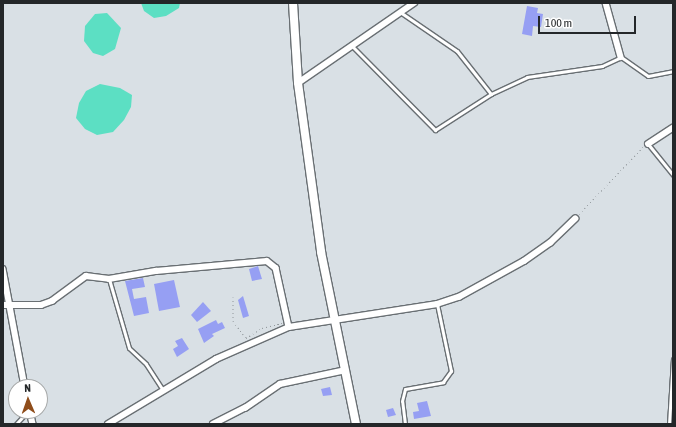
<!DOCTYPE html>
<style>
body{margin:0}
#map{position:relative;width:676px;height:427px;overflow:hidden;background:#d9e0e5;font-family:"Asap Condensed",sans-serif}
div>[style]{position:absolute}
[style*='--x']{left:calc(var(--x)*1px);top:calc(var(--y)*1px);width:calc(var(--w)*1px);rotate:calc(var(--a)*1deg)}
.water>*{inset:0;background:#5cdfc3}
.building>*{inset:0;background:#969ff3}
.path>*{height:1px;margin-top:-0.5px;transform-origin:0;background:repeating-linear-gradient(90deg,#8f9599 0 1px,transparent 0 4px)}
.roads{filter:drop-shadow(1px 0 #696f73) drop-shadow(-1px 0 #696f73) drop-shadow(0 1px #696f73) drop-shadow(0 -1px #696f73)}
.lane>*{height:3px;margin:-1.5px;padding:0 1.5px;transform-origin:1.5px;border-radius:1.5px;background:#fff}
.street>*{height:5.5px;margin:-2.75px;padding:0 2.75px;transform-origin:2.75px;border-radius:2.75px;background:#fff}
.secondary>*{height:8px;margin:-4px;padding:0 4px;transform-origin:4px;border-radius:4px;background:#fff}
span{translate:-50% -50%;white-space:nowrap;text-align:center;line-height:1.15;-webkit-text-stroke:3px #fff;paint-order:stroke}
.frame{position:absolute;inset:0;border:4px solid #242729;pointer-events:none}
.north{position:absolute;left:8px;top:379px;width:40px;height:40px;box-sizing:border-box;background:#fff;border:1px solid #a7a9a9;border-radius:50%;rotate:358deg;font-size:11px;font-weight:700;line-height:16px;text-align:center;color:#242729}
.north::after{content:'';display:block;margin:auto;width:14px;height:18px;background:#8f4d1b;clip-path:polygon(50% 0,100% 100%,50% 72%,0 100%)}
.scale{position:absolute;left:538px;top:16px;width:98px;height:18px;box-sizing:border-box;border:2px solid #242729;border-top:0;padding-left:5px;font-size:12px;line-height:14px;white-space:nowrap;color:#242729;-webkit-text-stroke:3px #fff;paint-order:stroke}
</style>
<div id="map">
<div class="water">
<i style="clip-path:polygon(141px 3px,180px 3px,179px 8px,166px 16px,154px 18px,144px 11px)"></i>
<i style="clip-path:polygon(107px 13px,121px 28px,115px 49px,103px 56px,93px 53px,84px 41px,85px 26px,95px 14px)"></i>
<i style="clip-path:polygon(100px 84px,120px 88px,132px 95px,131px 107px,124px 120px,113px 132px,97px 135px,85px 129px,76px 118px,79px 103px,86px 91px)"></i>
</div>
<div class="building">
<i style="clip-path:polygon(527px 6px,538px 8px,537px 13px,543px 14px,541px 27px,533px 26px,532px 36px,522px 34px)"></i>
<i style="clip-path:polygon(258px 266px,262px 279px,252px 281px,249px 269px)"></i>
<i style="clip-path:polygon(143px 278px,145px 287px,132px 289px,134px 299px,146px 297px,149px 313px,134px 316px,125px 281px)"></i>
<i style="clip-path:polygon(174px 280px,180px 307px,159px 311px,154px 284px)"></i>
<i style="clip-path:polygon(243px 296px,249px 316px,243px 318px,238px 300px)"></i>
<i style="clip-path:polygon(203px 302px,211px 311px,197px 322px,191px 315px)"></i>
<i style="clip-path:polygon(216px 320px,218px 324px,222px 322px,225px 328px,212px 334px,214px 336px,204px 343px,198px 329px)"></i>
<i style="clip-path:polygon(182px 338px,189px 349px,177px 357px,173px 349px,178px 346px,175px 341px)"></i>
<i style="clip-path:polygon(330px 387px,332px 395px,323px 396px,321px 389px)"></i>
<i style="clip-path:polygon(427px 401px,431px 416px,414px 419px,413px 412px,419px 411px,417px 403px)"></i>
<i style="clip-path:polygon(393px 408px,396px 415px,388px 417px,386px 410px)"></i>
</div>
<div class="path">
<i style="--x:579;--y:214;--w:93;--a:-46.3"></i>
<i style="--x:233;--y:297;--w:24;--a:90"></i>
<i style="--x:233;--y:321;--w:21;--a:53"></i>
<i style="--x:246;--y:338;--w:19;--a:-32"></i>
<i style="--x:262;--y:328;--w:21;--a:-14"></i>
</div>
<div class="roads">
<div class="lane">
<i style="--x:400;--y:12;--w:69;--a:34.4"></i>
<i style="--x:457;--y:51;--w:55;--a:51.7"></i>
<i style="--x:353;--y:47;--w:117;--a:45.3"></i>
<i style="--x:435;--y:130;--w:67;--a:-32.7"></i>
<i style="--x:491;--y:94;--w:40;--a:-25"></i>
<i style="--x:527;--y:77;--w:76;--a:-8.3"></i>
<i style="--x:602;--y:66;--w:21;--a:-25"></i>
<i style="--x:621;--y:57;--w:33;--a:35"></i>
<i style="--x:648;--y:76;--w:25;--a:-11"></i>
<i style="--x:648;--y:144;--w:40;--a:51"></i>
<i style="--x:109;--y:279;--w:72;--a:73.8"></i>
<i style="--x:129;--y:348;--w:23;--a:43"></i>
<i style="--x:146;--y:364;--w:31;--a:57"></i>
<i style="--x:16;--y:424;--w:18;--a:-47"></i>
<i style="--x:405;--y:424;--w:23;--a:-97"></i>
<i style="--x:402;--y:401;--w:12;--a:-76"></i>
<i style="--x:405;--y:389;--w:39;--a:-10"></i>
<i style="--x:443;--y:382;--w:14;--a:-54"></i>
<i style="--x:451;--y:371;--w:68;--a:-101.8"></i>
<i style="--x:669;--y:424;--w:65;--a:-86.5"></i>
</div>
<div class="street">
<i style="--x:606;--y:3;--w:56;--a:74.5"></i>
<i style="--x:298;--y:83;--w:141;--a:-34.6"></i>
<i style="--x:648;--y:144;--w:30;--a:-33"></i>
<i style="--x:3;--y:269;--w:120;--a:79.4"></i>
<i style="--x:3;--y:305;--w:38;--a:0"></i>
<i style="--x:41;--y:305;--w:12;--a:-20"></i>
<i style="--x:52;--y:301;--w:42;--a:-36.3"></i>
<i style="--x:86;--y:276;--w:23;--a:7"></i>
<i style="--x:109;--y:279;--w:48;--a:-9.7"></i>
<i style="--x:156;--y:271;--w:111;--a:-5.1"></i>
<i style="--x:267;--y:261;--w:11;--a:38"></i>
<i style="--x:276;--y:268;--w:60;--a:77.6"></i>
<i style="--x:30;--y:411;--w:13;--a:77"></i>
<i style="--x:108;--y:424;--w:126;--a:-31"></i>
<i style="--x:216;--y:359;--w:80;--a:-23.7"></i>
<i style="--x:289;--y:327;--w:150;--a:-8.8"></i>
<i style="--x:437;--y:304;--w:23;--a:-18"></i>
<i style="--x:459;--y:297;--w:74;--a:-29"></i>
<i style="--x:524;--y:261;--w:32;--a:-35"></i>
<i style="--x:550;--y:243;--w:35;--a:-44"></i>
<i style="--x:213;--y:424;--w:36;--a:-27"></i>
<i style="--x:245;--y:408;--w:42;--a:-34.4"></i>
<i style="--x:280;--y:384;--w:67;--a:-12"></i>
</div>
<div class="secondary">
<i style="--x:293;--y:3;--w:80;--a:86.4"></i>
<i style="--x:298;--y:83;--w:171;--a:82.2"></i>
<i style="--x:321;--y:252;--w:176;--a:78.5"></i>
</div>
</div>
<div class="frame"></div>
<div class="north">N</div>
<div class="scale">100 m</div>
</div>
